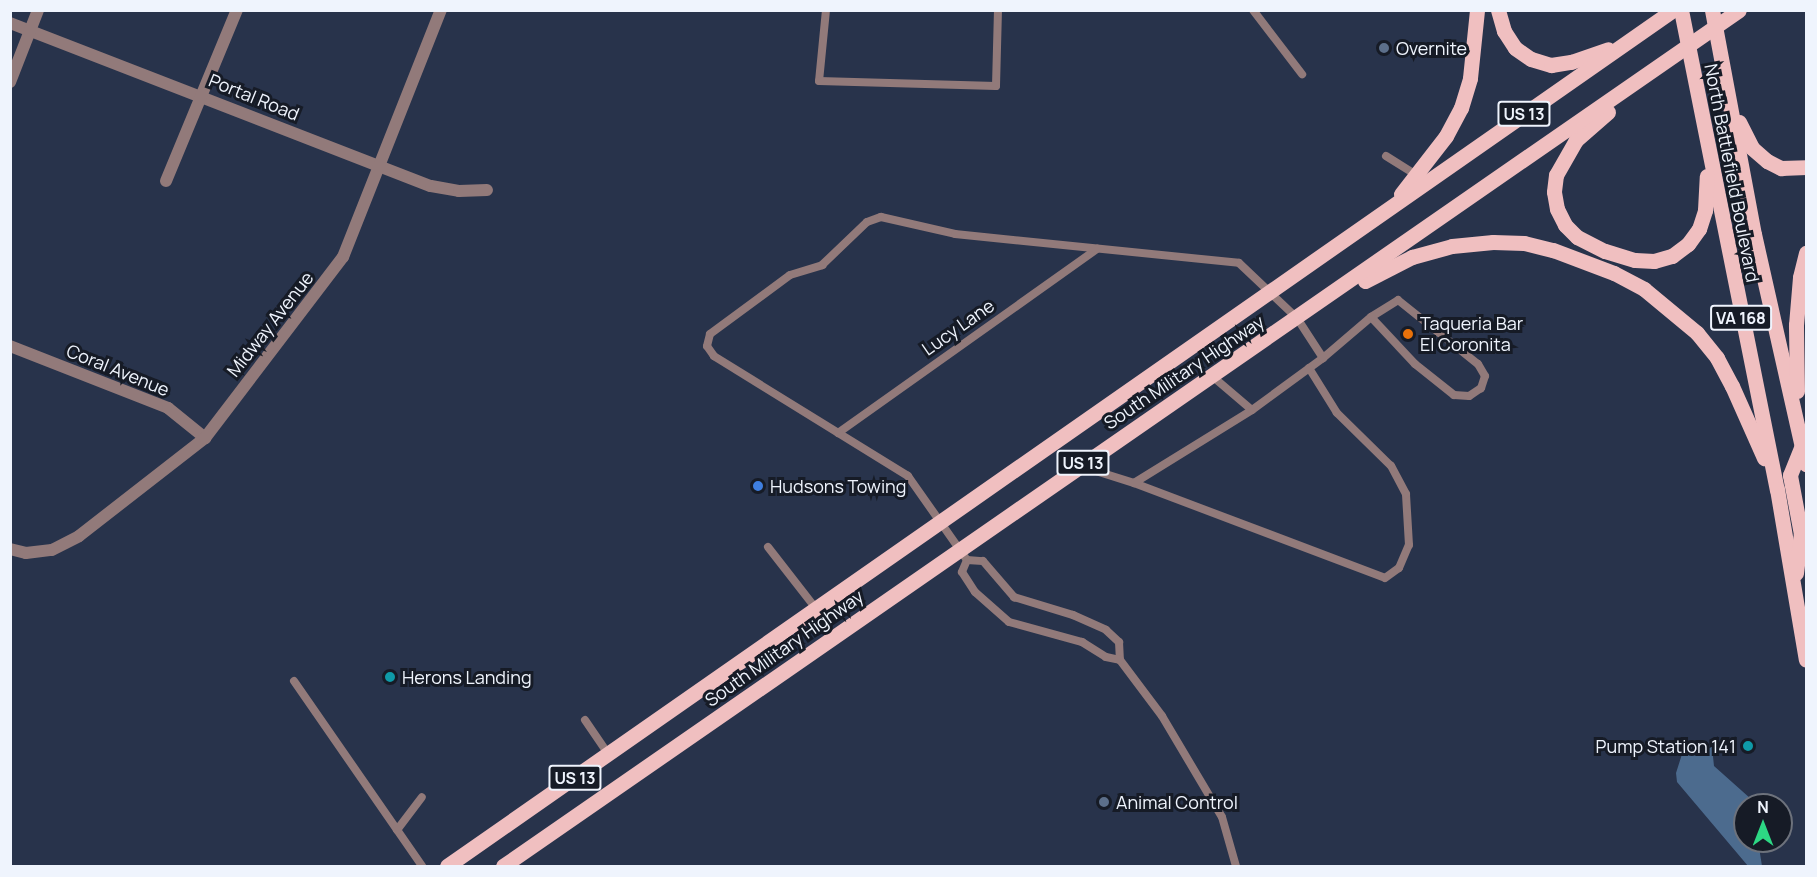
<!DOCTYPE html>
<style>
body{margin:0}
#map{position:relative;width:1817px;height:877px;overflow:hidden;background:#28334b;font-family:Manrope,sans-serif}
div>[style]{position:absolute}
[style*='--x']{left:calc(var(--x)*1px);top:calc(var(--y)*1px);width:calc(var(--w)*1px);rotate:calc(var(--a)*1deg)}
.water>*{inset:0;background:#4c6b8e}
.lane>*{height:8px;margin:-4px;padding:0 4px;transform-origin:4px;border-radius:4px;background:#927a7a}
.street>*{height:12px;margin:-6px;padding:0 6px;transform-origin:6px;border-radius:6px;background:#927a7a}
.primary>*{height:15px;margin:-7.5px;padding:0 7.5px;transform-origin:7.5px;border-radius:7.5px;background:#f0bfc0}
.dots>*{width:16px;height:16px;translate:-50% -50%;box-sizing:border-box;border:3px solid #161b26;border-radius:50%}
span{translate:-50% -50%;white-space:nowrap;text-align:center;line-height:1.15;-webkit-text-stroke:6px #161b26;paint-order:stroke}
.shield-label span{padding:2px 4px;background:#161b26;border:2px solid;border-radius:4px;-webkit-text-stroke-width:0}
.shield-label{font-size:16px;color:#eff4fd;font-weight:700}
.poi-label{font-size:18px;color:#eff4fd}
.left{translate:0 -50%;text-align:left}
.right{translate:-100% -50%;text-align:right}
.street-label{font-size:18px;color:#eff4fd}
.frame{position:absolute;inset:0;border:12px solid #eff4fd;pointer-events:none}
.north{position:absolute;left:1733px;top:793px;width:60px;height:60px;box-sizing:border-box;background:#161b26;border:2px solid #6d727c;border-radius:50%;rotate:0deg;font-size:16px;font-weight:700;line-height:24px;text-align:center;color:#eff4fd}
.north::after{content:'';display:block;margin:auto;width:21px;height:27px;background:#2dd884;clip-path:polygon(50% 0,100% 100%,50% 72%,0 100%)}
</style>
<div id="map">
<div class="water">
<i style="clip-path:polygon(1694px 741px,1703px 741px,1712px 747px,1714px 766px,1751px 799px,1752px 805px,1745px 805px,1745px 841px,1758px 841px,1762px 866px,1748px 866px,1677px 782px,1676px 773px,1683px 751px,1687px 744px)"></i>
</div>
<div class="lane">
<i style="--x:826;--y:10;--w:71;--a:95.6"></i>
<i style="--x:819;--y:81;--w:177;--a:1.6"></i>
<i style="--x:996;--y:86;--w:76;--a:-88.5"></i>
<i style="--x:1253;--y:10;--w:81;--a:52.6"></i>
<i style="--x:1386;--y:156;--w:36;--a:32"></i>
<i style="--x:1212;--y:376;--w:52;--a:40.4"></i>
<i style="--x:838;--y:433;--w:318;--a:-35.4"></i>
<i style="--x:1080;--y:466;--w:57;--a:17.5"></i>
<i style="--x:1134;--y:483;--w:268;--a:20.7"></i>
<i style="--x:1385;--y:578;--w:17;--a:-36"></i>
<i style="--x:1399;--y:568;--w:25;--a:-67"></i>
<i style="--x:1409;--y:545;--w:51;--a:-93.4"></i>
<i style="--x:1406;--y:494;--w:32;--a:-118"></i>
<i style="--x:1391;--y:466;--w:76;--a:-135.5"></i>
<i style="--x:1337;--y:413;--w:53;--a:-121.9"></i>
<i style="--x:1134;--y:483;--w:139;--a:-31.7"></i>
<i style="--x:1252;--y:410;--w:88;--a:-36.2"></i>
<i style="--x:1323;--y:358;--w:63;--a:-40.5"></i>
<i style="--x:1371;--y:317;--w:32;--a:-32"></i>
<i style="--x:1398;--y:300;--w:102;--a:38.7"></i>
<i style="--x:1478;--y:364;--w:14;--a:60"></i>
<i style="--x:1485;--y:376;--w:13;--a:108"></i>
<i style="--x:1481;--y:388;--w:14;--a:146"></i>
<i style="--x:1469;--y:396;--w:15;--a:-176"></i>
<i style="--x:1454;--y:395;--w:50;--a:-141.5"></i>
<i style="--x:1415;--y:364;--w:64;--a:-133.1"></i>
<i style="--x:768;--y:547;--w:80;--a:52.1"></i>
<i style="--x:967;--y:560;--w:103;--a:-125.1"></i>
<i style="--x:908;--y:476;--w:228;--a:-148.3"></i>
<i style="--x:714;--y:356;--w:12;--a:-125"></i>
<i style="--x:707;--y:346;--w:12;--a:-76"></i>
<i style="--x:710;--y:334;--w:99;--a:-36.4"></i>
<i style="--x:790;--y:275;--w:34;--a:-17"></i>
<i style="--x:822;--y:265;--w:62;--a:-43.7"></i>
<i style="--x:867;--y:222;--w:15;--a:-20"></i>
<i style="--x:881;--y:217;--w:76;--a:12.9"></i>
<i style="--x:955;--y:234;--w:285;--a:5.8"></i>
<i style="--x:1239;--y:263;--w:80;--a:43.5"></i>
<i style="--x:1297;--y:318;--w:48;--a:57"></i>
<i style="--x:967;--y:560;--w:16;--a:4"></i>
<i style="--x:983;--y:561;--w:48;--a:49.3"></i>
<i style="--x:1014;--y:597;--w:62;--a:17"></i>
<i style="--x:1073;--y:615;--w:36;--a:24"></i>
<i style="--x:1106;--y:630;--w:18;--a:43"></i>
<i style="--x:1119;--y:642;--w:18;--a:87"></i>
<i style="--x:1120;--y:660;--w:70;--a:53.1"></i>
<i style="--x:1162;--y:716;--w:117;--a:59.3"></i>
<i style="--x:1222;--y:817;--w:51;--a:74.1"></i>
<i style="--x:967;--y:560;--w:13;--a:113"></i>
<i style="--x:962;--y:572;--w:24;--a:57"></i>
<i style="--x:975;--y:592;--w:45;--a:41.4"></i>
<i style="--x:1009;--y:622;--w:76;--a:15.3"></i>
<i style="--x:1082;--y:642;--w:28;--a:32"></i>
<i style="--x:1106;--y:657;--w:14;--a:12"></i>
<i style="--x:294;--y:681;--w:225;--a:55.3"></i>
<i style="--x:585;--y:720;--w:42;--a:55.6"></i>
<i style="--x:397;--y:830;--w:41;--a:-52.9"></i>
</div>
<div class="street">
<i style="--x:10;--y:23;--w:451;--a:21.2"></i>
<i style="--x:431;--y:186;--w:28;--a:10"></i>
<i style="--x:459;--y:191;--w:28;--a:-2"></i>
<i style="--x:10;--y:82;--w:77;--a:-68.7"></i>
<i style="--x:166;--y:181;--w:185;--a:-67.5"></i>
<i style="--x:10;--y:346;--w:170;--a:21.4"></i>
<i style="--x:168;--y:408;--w:48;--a:39"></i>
<i style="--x:10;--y:549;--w:16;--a:14"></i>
<i style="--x:26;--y:553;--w:26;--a:-7"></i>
<i style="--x:52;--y:550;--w:30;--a:-27"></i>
<i style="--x:79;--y:536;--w:160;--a:-37.9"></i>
<i style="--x:205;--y:438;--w:228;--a:-52.7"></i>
<i style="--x:343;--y:257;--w:266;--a:-68.4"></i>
</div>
<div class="primary">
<i style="--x:1498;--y:10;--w:22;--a:74"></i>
<i style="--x:1504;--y:31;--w:20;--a:57"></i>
<i style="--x:1515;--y:48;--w:19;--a:35"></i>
<i style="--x:1531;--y:59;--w:21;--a:17"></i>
<i style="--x:1551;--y:65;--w:20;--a:-9"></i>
<i style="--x:1571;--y:62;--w:39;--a:-19"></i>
<i style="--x:1681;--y:10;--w:489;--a:78.7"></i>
<i style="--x:1777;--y:489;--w:173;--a:80.4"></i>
<i style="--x:1712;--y:10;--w:228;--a:79.4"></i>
<i style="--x:1754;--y:234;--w:236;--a:77.3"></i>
<i style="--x:1608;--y:112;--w:43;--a:138.8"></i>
<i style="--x:1576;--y:140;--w:40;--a:119.7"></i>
<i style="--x:1556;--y:175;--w:17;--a:97"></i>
<i style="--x:1554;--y:192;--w:17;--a:80"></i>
<i style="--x:1557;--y:209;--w:18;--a:63"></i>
<i style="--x:1565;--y:225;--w:17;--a:45"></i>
<i style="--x:1577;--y:237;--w:31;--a:27"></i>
<i style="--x:1605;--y:251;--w:31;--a:17"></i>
<i style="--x:1635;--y:260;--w:19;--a:3"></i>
<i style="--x:1654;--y:261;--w:19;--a:-16"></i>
<i style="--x:1672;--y:256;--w:20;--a:-37"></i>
<i style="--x:1688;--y:244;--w:19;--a:-54"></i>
<i style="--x:1699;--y:229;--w:20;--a:-72"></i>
<i style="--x:1705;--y:210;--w:34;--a:-87"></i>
<i style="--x:1739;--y:122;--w:29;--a:63"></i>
<i style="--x:1752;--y:148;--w:20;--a:41"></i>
<i style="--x:1767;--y:161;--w:16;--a:27"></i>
<i style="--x:1781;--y:168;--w:25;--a:-2"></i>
<i style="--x:1401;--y:194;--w:73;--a:-52.2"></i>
<i style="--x:1446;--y:136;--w:32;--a:-62"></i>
<i style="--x:1461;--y:108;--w:31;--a:-73"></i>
<i style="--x:1470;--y:78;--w:68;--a:-84.1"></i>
<i style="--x:1365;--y:281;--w:53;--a:-27.1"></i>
<i style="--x:1412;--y:257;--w:41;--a:-15.4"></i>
<i style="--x:1452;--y:246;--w:41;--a:-5.6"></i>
<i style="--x:1493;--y:242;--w:31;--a:2"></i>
<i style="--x:1524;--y:243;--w:30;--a:14"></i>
<i style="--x:1553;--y:250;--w:65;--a:20.7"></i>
<i style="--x:1614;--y:273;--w:34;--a:28"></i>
<i style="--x:1644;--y:289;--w:69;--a:39.7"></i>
<i style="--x:1697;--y:333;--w:32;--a:51"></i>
<i style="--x:1717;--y:358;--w:32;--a:62"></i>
<i style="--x:1732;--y:386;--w:79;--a:66"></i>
<i style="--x:1797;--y:391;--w:66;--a:-90.9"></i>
<i style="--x:1796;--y:325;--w:48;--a:-85.2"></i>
<i style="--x:1800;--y:277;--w:25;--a:-76"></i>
<i style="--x:1796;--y:573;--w:39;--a:-83"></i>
<i style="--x:1801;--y:534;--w:60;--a:-100.6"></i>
<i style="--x:1790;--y:475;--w:32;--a:-68"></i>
<i style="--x:447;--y:866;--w:1495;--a:-34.92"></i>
<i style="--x:503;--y:866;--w:1503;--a:-34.7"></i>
</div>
<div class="dots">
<i style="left:1384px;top:48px;background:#5c6f8a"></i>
<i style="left:1408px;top:334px;background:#e8710a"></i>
<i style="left:758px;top:486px;background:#3f7fe0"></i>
<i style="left:390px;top:677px;background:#0f9aa8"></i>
<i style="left:1748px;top:746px;background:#0f9aa8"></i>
<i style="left:1104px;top:802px;background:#5c6f8a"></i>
</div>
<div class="shield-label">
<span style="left:1524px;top:114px">US 13</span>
<span style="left:1741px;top:318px">VA 168</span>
<span style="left:1083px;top:463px">US 13</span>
<span style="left:575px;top:778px">US 13</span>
</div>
<div class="poi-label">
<span class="left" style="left:1396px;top:48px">Overnite</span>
<span class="left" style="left:1420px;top:334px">Taqueria Bar<br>El Coronita</span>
<span class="left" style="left:770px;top:486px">Hudsons Towing</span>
<span class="left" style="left:402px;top:677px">Herons Landing</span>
<span class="right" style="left:1736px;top:746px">Pump Station 141</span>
<span class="left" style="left:1116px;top:802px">Animal Control</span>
</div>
<div class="street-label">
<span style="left:254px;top:97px;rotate:22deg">Portal Road</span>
<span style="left:1732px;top:173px;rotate:79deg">North Battlefield Boulevard</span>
<span style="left:270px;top:324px;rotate:-52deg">Midway Avenue</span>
<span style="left:958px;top:327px;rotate:-35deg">Lucy Lane</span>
<span style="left:118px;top:370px;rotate:22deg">Coral Avenue</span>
<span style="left:1184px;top:372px;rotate:-34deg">South Military Highway</span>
<span style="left:784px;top:648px;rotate:-35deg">South Military Highway</span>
</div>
<div class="frame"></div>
<div class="north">N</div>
</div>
